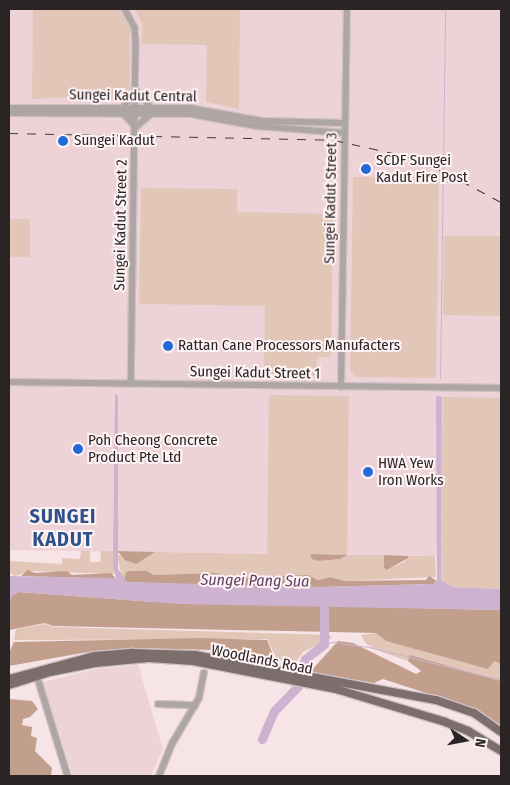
<!DOCTYPE html>
<style>
body{margin:0}
#map{position:relative;width:510px;height:785px;overflow:hidden;background:#f6e4e7;font-family:"Fira Sans Condensed",sans-serif}
div>[style]{position:absolute}
[style*='--x']{left:calc(var(--x)*1px);top:calc(var(--y)*1px);width:calc(var(--w)*1px);rotate:calc(var(--a)*1deg)}
.built>*{inset:0;background:#edd3d7}
.green>*{inset:0;background:#e2c6b7}
.forest>*{inset:0;background:#c19f8c}
.water>*{inset:0;background:#cdb3cf}
.stream>*{height:1px;margin:-0.5px;padding:0 0.5px;transform-origin:0.5px;border-radius:0.5px;background:#cdb3cf}
.river>*{height:9px;margin:-4.5px;padding:0 4.5px;transform-origin:4.5px;border-radius:4.5px;background:#cdb3cf}
.roads{filter:drop-shadow(1px 0 #d1c1c4) drop-shadow(-1px 0 #d1c1c4) drop-shadow(0 1px #d1c1c4) drop-shadow(0 -1px #d1c1c4)}
.minor>*{height:5.5px;margin:-2.75px;padding:0 2.75px;transform-origin:2.75px;border-radius:2.75px;background:#aea6a5}
.major>*{height:8px;margin:-4px;padding:0 4px;transform-origin:4px;border-radius:4px;background:#7b6e6c}
.rail>*{height:1px;margin-top:-0.5px;transform-origin:0;background:repeating-linear-gradient(90deg,#423a3b 0 9px,transparent 0 18px)}
.dots>*{width:14px;height:14px;translate:-50% -50%;box-sizing:border-box;border:2px solid #fff4f5;border-radius:50%}
span{translate:-50% -50%;white-space:nowrap;text-align:center;line-height:1.15;-webkit-text-stroke:4px #fff4f5;paint-order:stroke}
.street-label{font-size:15px;color:#2a2425}
.poi-label{font-size:15px;color:#2a2425}
.left{translate:0 -50%;text-align:left}
.water-label{font-size:16px;color:#623e66;font-style:italic}
.district-label{font-size:20px;color:#2d5188;font-weight:700;letter-spacing:1px}
.frame{position:absolute;inset:0;border:10px solid #2a2425;pointer-events:none}
.north{position:absolute;left:440px;top:715px;width:50px;height:50px;-webkit-text-stroke:4px #fff4f5;paint-order:stroke;rotate:101deg;font-size:14px;font-weight:700;line-height:20px;text-align:center;color:#2a2425}
.north::after{content:'';display:block;margin:auto;width:18px;height:22px;background:#2a2425;clip-path:polygon(50% 0,100% 100%,50% 72%,0 100%)}
</style>
<div id="map">
<div class="built">
<i style="clip-path:polygon(9px 9px,501px 9px,501px 557px,9px 550px)"></i>
<i style="clip-path:polygon(138px 665px,163px 749px,151px 776px,73px 776px,43px 682px,96px 669px)"></i>
</div>
<div class="green">
<i style="clip-path:polygon(33px 9px,120px 10px,130px 28px,130px 89px,119px 100px,70px 97px,32px 99px)"></i>
<i style="clip-path:polygon(135px 9px,240px 9px,239px 109px,206px 102px,207px 45px,142px 44px,142px 24px)"></i>
<i style="clip-path:polygon(353px 177px,439px 178px,436px 378px,357px 377px,350px 370px)"></i>
<i style="clip-path:polygon(141px 188px,237px 189px,237px 212px,333px 214px,331px 357px,317px 357px,317px 376px,264px 375px,265px 306px,139px 304px)"></i>
<i style="clip-path:polygon(9px 219px,30px 219px,30px 257px,9px 257px)"></i>
<i style="clip-path:polygon(444px 236px,501px 236px,501px 316px,443px 315px)"></i>
<i style="clip-path:polygon(evenodd,269px 395px,349px 396px,347px 555px,384px 555px,384px 568px,387px 570px,404px 562px,408px 556px,435px 556px,436px 577px,345px 581px,330px 577px,318px 580px,308px 575px,229px 578px,217px 573px,154px 575px,147px 571px,126px 573px,124px 580px,122px 578px,117px 555px,140px 560px,155px 552px,267px 554px,269px 395px,310px 555px,310px 554px,346px 555px,340px 559px,319px 561px,310px 555px)"></i>
<i style="clip-path:polygon(443px 397px,501px 398px,501px 589px,453px 587px,441px 580px)"></i>
<i style="clip-path:polygon(81px 551px,90px 551px,90px 562px,100px 562px,101px 551px,113px 551px,115px 574px,31px 571px,15px 576px,9px 572px,9px 561px,62px 564px,62px 558px,80px 559px)"></i>
<i style="clip-path:polygon(46px 624px,53px 627px,330px 635px,332px 638px,303px 652px,295px 663px,277px 660px,267px 639px,14px 640px,16px 629px)"></i>
<i style="clip-path:polygon(376px 633px,386px 641px,494px 661px,501px 664px,501px 681px,410px 655px,408px 661px,382px 652px,366px 644px,361px 635px)"></i>
</div>
<div class="forest">
<i style="clip-path:polygon(117px 551px,155px 552px,136px 564px,125px 560px)"></i>
<i style="clip-path:polygon(310px 554px,347px 555px,340px 559px,319px 561px,312px 559px)"></i>
<i style="clip-path:polygon(384px 555px,408px 556px,408px 558px,387px 570px,384px 568px)"></i>
<i style="clip-path:polygon(28px 570px,35px 573px,67px 571px,72px 575px,111px 573px,116px 579px,21px 576px)"></i>
<i style="clip-path:polygon(131px 571px,147px 571px,154px 575px,217px 573px,229px 578px,308px 575px,318px 580px,330px 577px,345px 581px,426px 580px,429px 576px,437px 581px,433px 584px,319px 587px,227px 586px,127px 582px,124px 580px,126px 572px)"></i>
<i style="clip-path:polygon(19px 592px,155px 602px,501px 610px,501px 664px,494px 661px,488px 669px,386px 641px,376px 633px,53px 626px,45px 623px,9px 630px,9px 603px,12px 595px)"></i>
<i style="clip-path:polygon(203px 638px,267px 640px,275px 660px,210px 650px,137px 648px,82px 653px,9px 666px,9px 653px,14px 642px)"></i>
<i style="clip-path:polygon(338px 641px,353px 643px,416px 674px,421px 671px,408px 661px,410px 655px,501px 681px,501px 725px,472px 708px,383px 679px,374px 683px,310px 672px)"></i>
<i style="clip-path:polygon(9px 699px,32px 701px,38px 709px,30px 717px,23px 719px,22px 725px,32px 727px,31px 736px,37px 738px,35px 751px,52px 768px,51px 776px,9px 776px)"></i>
</div>
<div class="water">
<i style="clip-path:polygon(115px 395px,118px 395px,118px 569px,127px 582px,319px 587px,433px 584px,437px 581px,436px 396px,442px 397px,441px 580px,453px 587px,501px 589px,501px 610px,179px 604px,20px 592px,12px 595px,9px 607px,9px 576px,116px 578px,113px 564px)"></i>
</div>
<div class="stream">
<i style="--x:440;--y:378;--w:369;--a:-89.2"></i>
<i style="--x:324;--y:644;--w:9;--a:-13"></i>
<i style="--x:333;--y:642;--w:36;--a:8"></i>
<i style="--x:369;--y:647;--w:136;--a:14"></i>
</div>
<div class="river">
<i style="--x:302;--y:668;--w:9;--a:-72"></i>
<i style="--x:305;--y:659;--w:24;--a:-38"></i>
<i style="--x:324;--y:644;--w:47;--a:-90"></i>
<i style="--x:262;--y:739;--w:30;--a:-67"></i>
<i style="--x:274;--y:711;--w:36;--a:-46"></i>
</div>
<div class="roads">
<div class="minor">
<i style="--x:125;--y:9;--w:21;--a:62"></i>
<i style="--x:135;--y:28;--w:13;--a:86"></i>
<i style="--x:136;--y:41;--w:343;--a:90.8"></i>
<i style="--x:137;--y:91;--w:20;--a:49"></i>
<i style="--x:9;--y:108;--w:181;--a:0"></i>
<i style="--x:190;--y:108;--w:73;--a:10.2"></i>
<i style="--x:262;--y:121;--w:83;--a:1.4"></i>
<i style="--x:123;--y:108;--w:20;--a:-53"></i>
<i style="--x:9;--y:113;--w:182;--a:0.3"></i>
<i style="--x:191;--y:114;--w:66;--a:10.5"></i>
<i style="--x:256;--y:126;--w:89;--a:4.5"></i>
<i style="--x:123;--y:113;--w:19;--a:47"></i>
<i style="--x:136;--y:127;--w:20;--a:-41"></i>
<i style="--x:9;--y:382;--w:492;--a:0.7"></i>
<i style="--x:341;--y:387;--w:378;--a:-89.1"></i>
<i style="--x:37;--y:675;--w:106;--a:72.9"></i>
<i style="--x:158;--y:704;--w:37;--a:2"></i>
<i style="--x:159;--y:776;--w:35;--a:-68"></i>
<i style="--x:172;--y:744;--w:53;--a:-59.6"></i>
<i style="--x:199;--y:698;--w:25;--a:-79"></i>
</div>
<div class="major">
<i style="--x:9;--y:679;--w:89;--a:-15"></i>
<i style="--x:95;--y:656;--w:38;--a:-5"></i>
<i style="--x:133;--y:653;--w:62;--a:1.8"></i>
<i style="--x:195;--y:655;--w:245;--a:10.6"></i>
<i style="--x:436;--y:700;--w:40;--a:18.9"></i>
<i style="--x:474;--y:713;--w:33;--a:35"></i>
<i style="--x:9;--y:685;--w:43;--a:-17.6"></i>
<i style="--x:50;--y:672;--w:46;--a:-11.3"></i>
<i style="--x:95;--y:663;--w:54;--a:-5.3"></i>
<i style="--x:149;--y:658;--w:44;--a:3.9"></i>
<i style="--x:193;--y:661;--w:146;--a:11.1"></i>
<i style="--x:336;--y:689;--w:114;--a:16.8"></i>
<i style="--x:445;--y:722;--w:25;--a:21"></i>
<i style="--x:468;--y:731;--w:39;--a:31"></i>
</div>
</div>
<div class="rail">
<i style="--x:9;--y:133;--w:325;--a:1.2"></i>
<i style="--x:334;--y:140;--w:74;--a:12.5"></i>
<i style="--x:406;--y:156;--w:42;--a:22.3"></i>
<i style="--x:445;--y:172;--w:64;--a:28.2"></i>
</div>
<div class="dots">
<i style="left:63px;top:141px;background:#226bd6"></i>
<i style="left:366px;top:169px;background:#226bd6"></i>
<i style="left:168px;top:346px;background:#226bd6"></i>
<i style="left:78px;top:449px;background:#226bd6"></i>
<i style="left:368px;top:472px;background:#226bd6"></i>
</div>
<div class="street-label">
<span style="left:133px;top:96px;rotate:1deg">Sungei Kadut Central</span>
<span style="left:331px;top:198px;rotate:-89deg">Sungei Kadut Street 3</span>
<span style="left:121px;top:225px;rotate:-89deg">Sungei Kadut Street 2</span>
<span style="left:255px;top:373px;rotate:1deg">Sungei Kadut Street 1</span>
<span style="left:262px;top:660px;rotate:11deg">Woodlands Road</span>
</div>
<div class="poi-label">
<span class="left" style="left:74px;top:141px">Sungei Kadut</span>
<span class="left" style="left:376px;top:169px">SCDF Sungei<br>Kadut Fire Post</span>
<span class="left" style="left:178px;top:346px">Rattan Cane Processors Manufacters</span>
<span class="left" style="left:88px;top:449px">Poh Cheong Concrete<br>Product Pte Ltd</span>
<span class="left" style="left:378px;top:472px">HWA Yew<br>Iron Works</span>
</div>
<div class="water-label">
<span style="left:255px;top:581px;rotate:1deg">Sungei Pang Sua</span>
</div>
<div class="district-label">
<span style="left:63px;top:528px">SUNGEI<br>KADUT</span>
</div>
<div class="frame"></div>
<div class="north">N</div>
</div>
